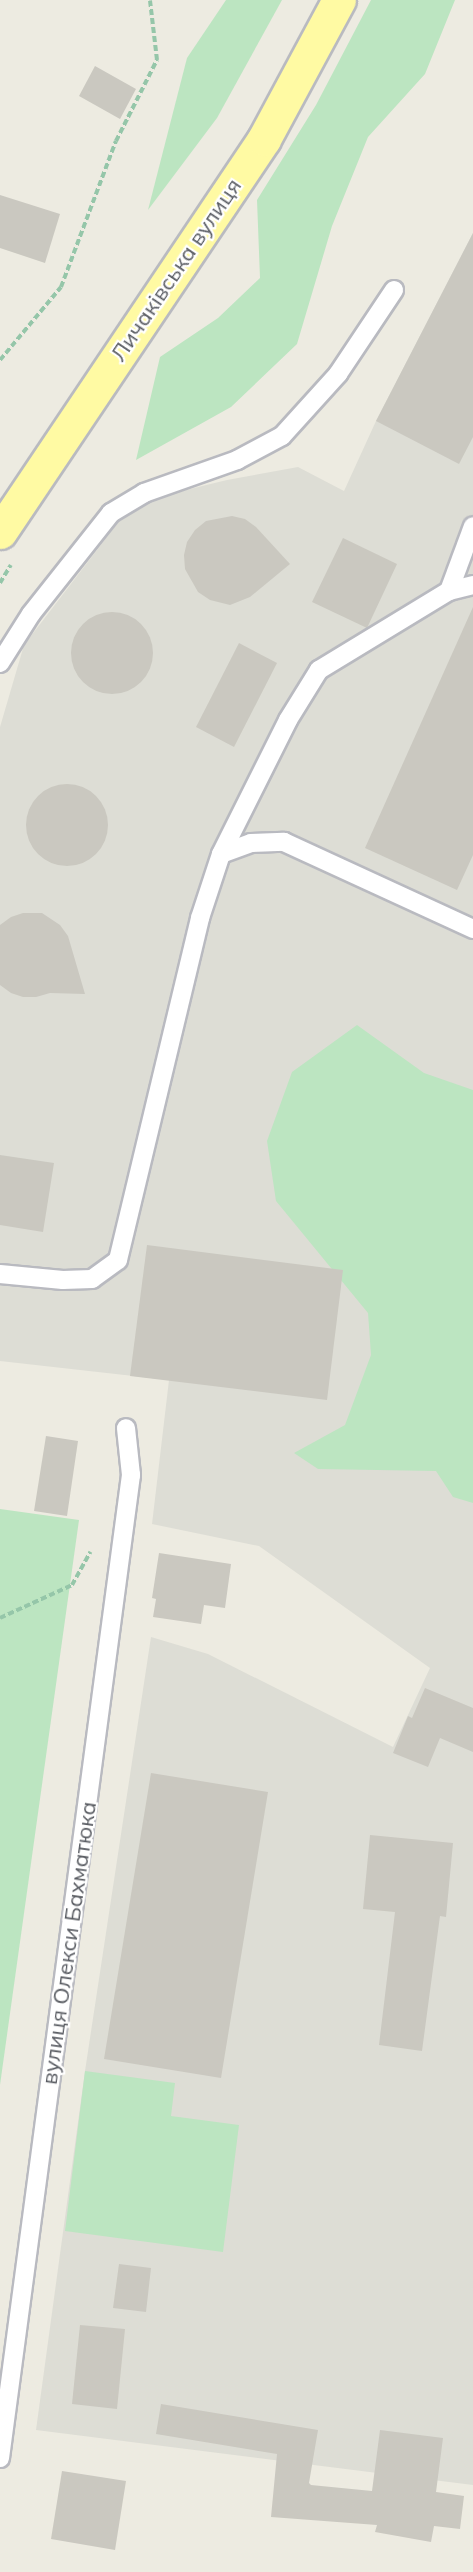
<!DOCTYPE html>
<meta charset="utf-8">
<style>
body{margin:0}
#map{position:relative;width:473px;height:2572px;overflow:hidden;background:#edebe1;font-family:Mulish,sans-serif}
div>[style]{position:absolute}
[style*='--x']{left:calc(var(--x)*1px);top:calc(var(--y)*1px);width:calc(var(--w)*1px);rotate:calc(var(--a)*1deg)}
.industrial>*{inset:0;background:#ddddd5}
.green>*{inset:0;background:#bce5c1}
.building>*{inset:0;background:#cac8c0}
.round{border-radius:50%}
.path>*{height:4px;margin-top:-2px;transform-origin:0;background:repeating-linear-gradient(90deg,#95c6a9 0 6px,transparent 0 9px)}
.roads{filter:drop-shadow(2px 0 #b9bac0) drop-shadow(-2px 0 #b9bac0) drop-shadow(0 2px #b9bac0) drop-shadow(0 -2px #b9bac0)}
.service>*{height:18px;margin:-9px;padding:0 9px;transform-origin:9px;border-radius:9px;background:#fff}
.primary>*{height:33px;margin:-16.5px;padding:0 16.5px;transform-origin:16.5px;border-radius:16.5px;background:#fffaa3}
span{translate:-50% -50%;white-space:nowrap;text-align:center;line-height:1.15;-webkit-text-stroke:4.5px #fff;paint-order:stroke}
.street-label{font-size:22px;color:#595c62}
</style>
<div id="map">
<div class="industrial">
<i style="clip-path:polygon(473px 233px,473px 2485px,36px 2430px,85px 2071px,151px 1637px,208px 1654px,393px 1747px,430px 1668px,259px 1546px,152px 1524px,169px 1380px,0 1361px,0 727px,24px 645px,127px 511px,153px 498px,227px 480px,298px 467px,344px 491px,376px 421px)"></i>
</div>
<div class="green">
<i style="clip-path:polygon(226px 0,282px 0,217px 118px,148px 210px,187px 58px)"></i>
<i style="clip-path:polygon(371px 0,455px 0,425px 74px,368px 137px,332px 226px,297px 344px,231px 407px,136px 460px,160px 357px,218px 318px,260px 278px,257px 200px,316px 105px)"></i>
<i style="clip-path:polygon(357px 1025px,424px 1073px,473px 1090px,473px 1503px,453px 1497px,436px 1471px,318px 1469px,294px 1453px,345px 1425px,371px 1355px,368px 1313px,276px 1201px,267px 1141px,292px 1072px)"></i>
<i style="clip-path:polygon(0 1509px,79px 1520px,0 2085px)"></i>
<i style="clip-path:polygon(85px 2071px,175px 2083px,171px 2116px,239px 2125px,223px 2252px,65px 2231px)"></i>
</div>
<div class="building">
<i style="clip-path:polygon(95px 66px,136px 89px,120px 119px,79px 96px)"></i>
<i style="clip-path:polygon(0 195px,60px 214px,45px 263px,0 248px)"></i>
<i style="clip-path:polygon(473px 233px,473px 437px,459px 464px,376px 421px)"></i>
<i style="clip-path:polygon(232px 516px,245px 519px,256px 527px,290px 564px,250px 597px,230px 605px,210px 600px,198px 592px,185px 569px,184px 555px,187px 542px,195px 530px,206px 521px)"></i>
<i style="clip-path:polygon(343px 538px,397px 564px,367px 628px,312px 602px)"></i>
<i style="clip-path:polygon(473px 607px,473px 855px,457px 890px,365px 848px)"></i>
<i class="round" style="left:71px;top:612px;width:82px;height:82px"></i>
<i style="clip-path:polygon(239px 643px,277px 663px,234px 747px,196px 727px)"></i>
<i class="round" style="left:26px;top:784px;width:82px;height:82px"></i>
<i style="clip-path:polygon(23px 913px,42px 913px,60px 925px,68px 936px,85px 994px,50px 993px,36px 997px,23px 997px,11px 993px,0 985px,0 925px,11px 917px)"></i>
<i style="clip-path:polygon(0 1155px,54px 1163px,43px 1232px,0 1225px)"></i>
<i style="clip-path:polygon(147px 1245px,343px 1270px,327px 1400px,130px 1376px)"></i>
<i style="clip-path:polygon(46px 1436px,78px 1441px,67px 1516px,34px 1511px)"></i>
<i style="clip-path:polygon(159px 1553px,231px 1564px,225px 1608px,204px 1605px,201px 1624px,153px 1617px,156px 1599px,152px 1598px)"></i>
<i style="clip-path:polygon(425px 1688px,473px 1708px,473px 1752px,440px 1738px,428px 1767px,393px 1753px,408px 1716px,412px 1718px)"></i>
<i style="clip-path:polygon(151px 1773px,268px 1792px,221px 2078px,104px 2059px)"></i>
<i style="clip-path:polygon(370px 1835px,453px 1843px,446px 1917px,440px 1916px,422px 2051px,379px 2045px,395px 1912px,363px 1909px)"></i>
<i style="clip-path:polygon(119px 2264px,151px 2268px,146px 2312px,113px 2308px)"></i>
<i style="clip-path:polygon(80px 2325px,125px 2329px,117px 2409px,72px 2404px)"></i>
<i style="clip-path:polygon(161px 2404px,318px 2430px,309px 2483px,311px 2485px,372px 2491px,380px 2430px,443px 2438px,436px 2492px,464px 2496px,460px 2529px,434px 2526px,431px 2542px,375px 2532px,377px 2525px,271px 2517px,277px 2454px,156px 2434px)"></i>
<i style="clip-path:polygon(62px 2471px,126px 2481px,115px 2550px,51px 2539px)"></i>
</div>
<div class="path">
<i style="--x:0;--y:360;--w:95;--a:-50.1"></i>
<i style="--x:61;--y:287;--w:156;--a:-69.4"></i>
<i style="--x:116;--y:141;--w:91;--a:-63.2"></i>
<i style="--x:157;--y:60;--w:60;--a:-96.7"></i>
<i style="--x:0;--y:583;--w:21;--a:-59"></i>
<i style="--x:0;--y:1618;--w:79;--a:-24.6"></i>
<i style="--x:72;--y:1585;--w:38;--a:-61"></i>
</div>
<div class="roads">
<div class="service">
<i style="--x:449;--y:591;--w:69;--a:-69.7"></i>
<i style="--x:0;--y:663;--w:58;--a:-57.7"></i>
<i style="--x:31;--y:614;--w:129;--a:-51.6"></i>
<i style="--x:111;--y:513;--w:39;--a:-31"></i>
<i style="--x:144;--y:493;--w:99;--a:-19.5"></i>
<i style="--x:237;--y:460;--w:51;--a:-28.1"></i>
<i style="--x:282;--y:436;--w:84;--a:-47.9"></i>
<i style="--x:338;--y:374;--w:101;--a:-56.3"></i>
<i style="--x:221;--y:854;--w:32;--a:-20"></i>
<i style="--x:251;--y:843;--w:33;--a:-2"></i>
<i style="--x:284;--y:842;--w:208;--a:24.7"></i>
<i style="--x:0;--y:1274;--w:63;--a:5.4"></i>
<i style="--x:63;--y:1280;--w:29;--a:-2"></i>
<i style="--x:92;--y:1279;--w:32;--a:-36"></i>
<i style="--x:118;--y:1260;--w:352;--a:-76.5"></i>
<i style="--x:200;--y:918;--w:67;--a:-71.8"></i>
<i style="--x:221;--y:854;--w:150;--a:-63.4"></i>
<i style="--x:288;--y:720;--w:59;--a:-58.2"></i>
<i style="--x:319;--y:670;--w:152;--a:-31.3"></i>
<i style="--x:449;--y:591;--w:25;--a:-14"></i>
<i style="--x:0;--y:2458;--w:992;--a:-82.41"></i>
<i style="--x:131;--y:1475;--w:47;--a:-96.1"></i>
</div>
<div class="primary">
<i style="--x:0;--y:532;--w:473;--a:-56.1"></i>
<i style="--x:264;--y:139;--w:158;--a:-61.7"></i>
</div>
</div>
<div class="street-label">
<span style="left:176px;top:270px;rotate:-56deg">Личаківська вулиця</span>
<span style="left:69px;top:1943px;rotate:-82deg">вулиця Олекси Бахматюка</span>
</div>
</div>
